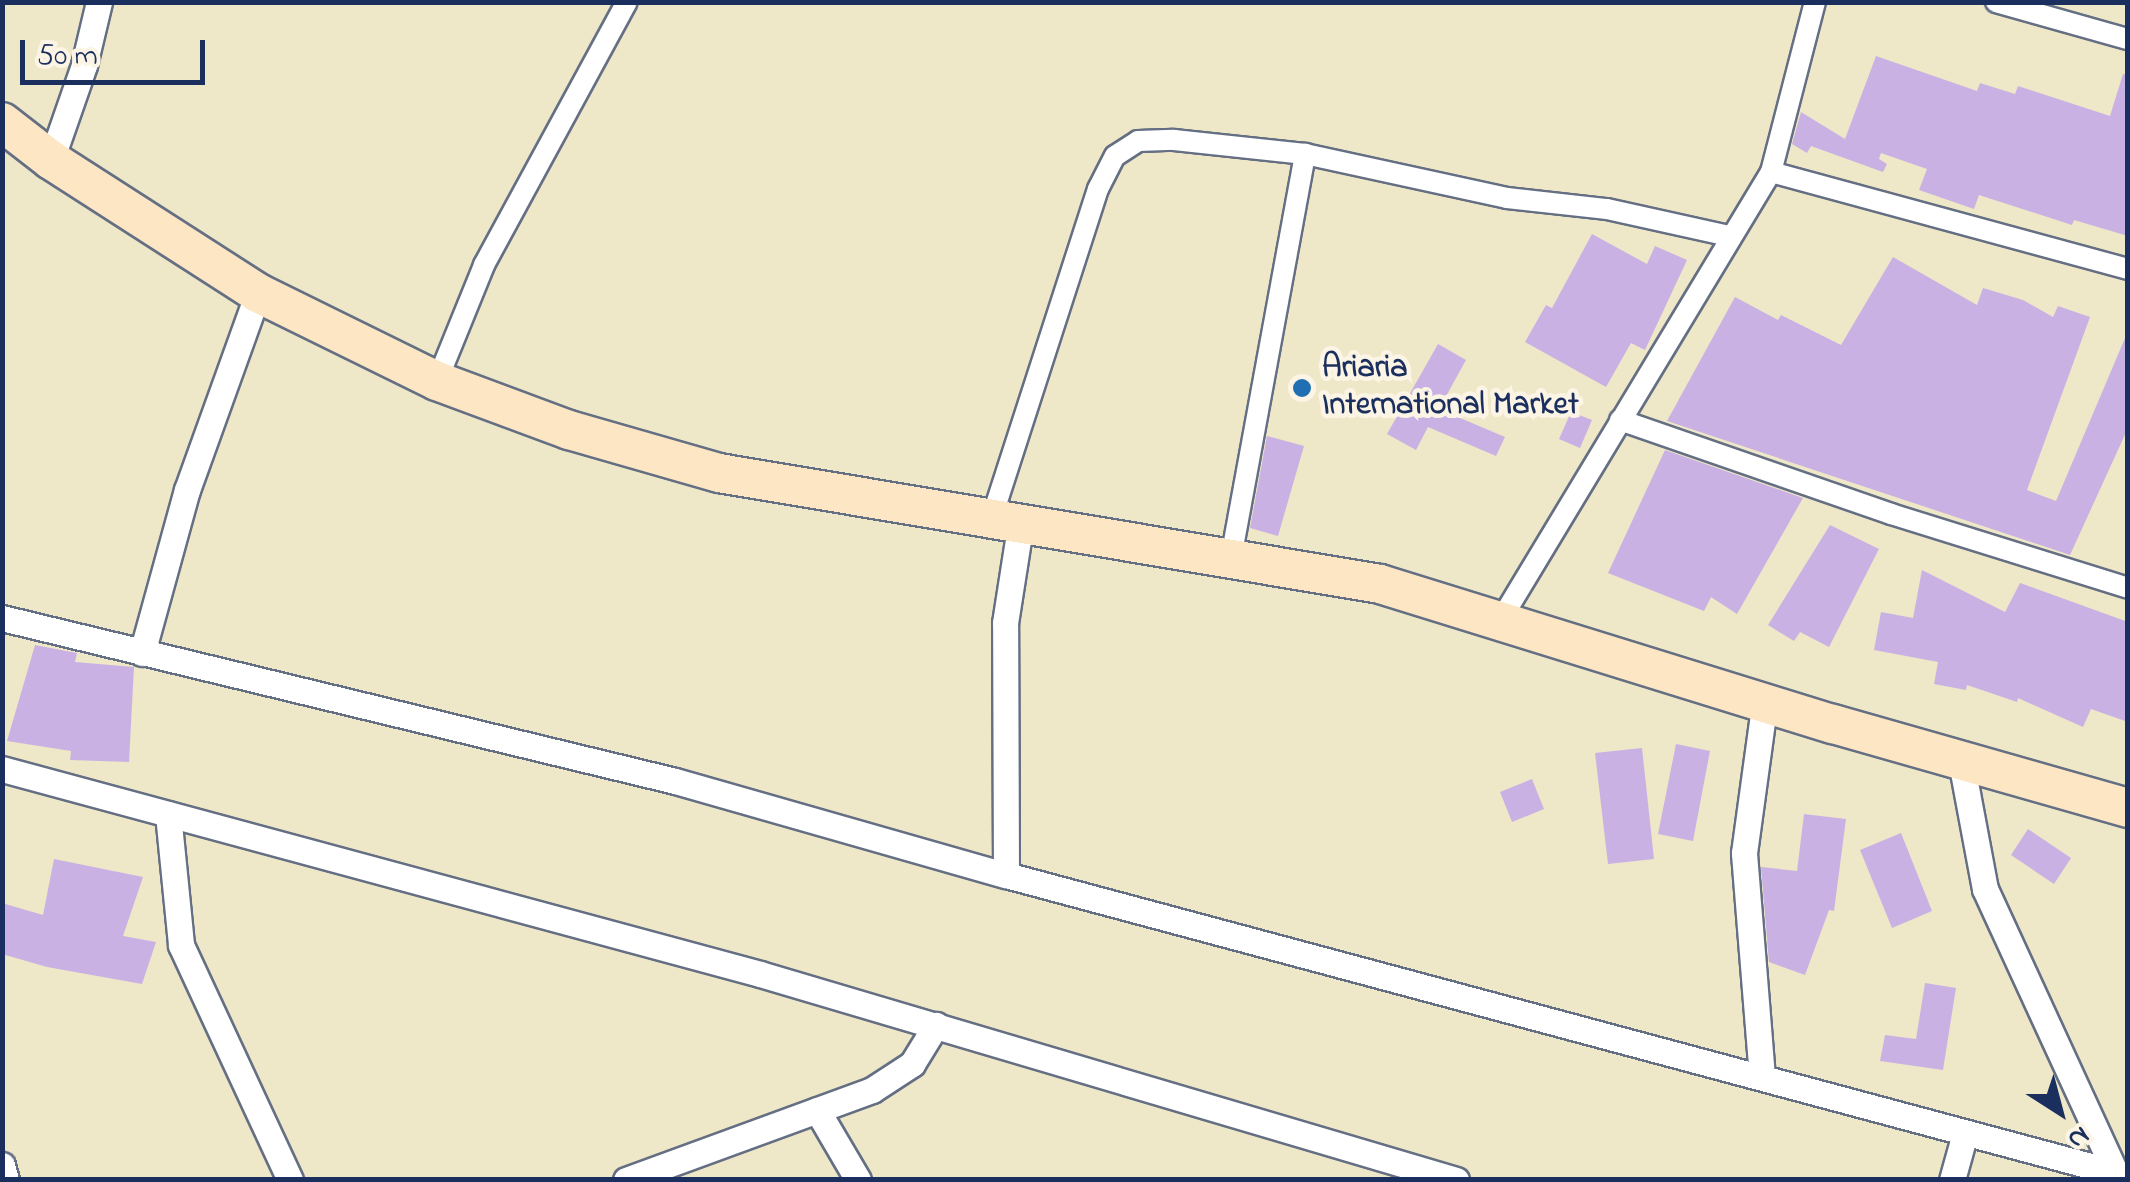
<!DOCTYPE html>
<style>
body{margin:0}
#map{position:relative;width:2130px;height:1182px;overflow:hidden;background:#eee7c8;font-family:"Indie Flower",sans-serif}
div>[style]{position:absolute}
[style*='--x']{left:calc(var(--x)*1px);top:calc(var(--y)*1px);width:calc(var(--w)*1px);rotate:calc(var(--a)*1deg)}
.building>*{inset:0;background:#c9b2e3}
.roads{filter:drop-shadow(2px 0 #656f83) drop-shadow(-2px 0 #656f83) drop-shadow(0 2px #656f83) drop-shadow(0 -2px #656f83)}
.pedestrian>*{height:20px;margin:-10px;padding:0 10px;transform-origin:10px;border-radius:10px;background:#fff}
.minor>*{height:25px;margin:-12.5px;padding:0 12.5px;transform-origin:12.5px;border-radius:12.5px;background:#fff}
.secondary>*{height:38px;margin:-19px;padding:0 19px;transform-origin:19px;border-radius:19px;background:#fce6c4}
.dots>*{width:28px;height:28px;translate:-50% -50%;box-sizing:border-box;border:5px solid #fcf5e5;border-radius:50%}
span{translate:-50% -50%;white-space:nowrap;text-align:center;line-height:1.15;-webkit-text-stroke:9px #fcf5e5;paint-order:stroke}
.poi-label{font-size:32px;color:#1b2f5e;font-weight:700}
.left{translate:0 -50%;text-align:left}
.frame{position:absolute;inset:0;border:5px solid #1b2f5e;pointer-events:none}
.north{position:absolute;left:2010px;top:1062px;width:100px;height:100px;-webkit-text-stroke:8px #fcf5e5;paint-order:stroke;rotate:144deg;font-size:28px;font-weight:700;line-height:40px;text-align:center;color:#1b2f5e}
.north::after{content:'';display:block;margin:auto;width:35px;height:45px;background:#1b2f5e;clip-path:polygon(50% 0,100% 100%,50% 72%,0 100%)}
.scale{position:absolute;left:20px;top:40px;width:185px;height:45px;box-sizing:border-box;border:5px solid #1b2f5e;border-top:0;padding-left:12px;font-size:30px;line-height:35px;white-space:nowrap;color:#1b2f5e;-webkit-text-stroke:8px #fcf5e5;paint-order:stroke}
</style>
<div id="map">
<div class="building">
<i style="clip-path:polygon(1876px 56px,1977px 91px,1980px 83px,2015px 94px,2018px 86px,2110px 116px,2123px 74px,2128px 75px,2128px 236px,2074px 220px,2072px 225px,1979px 195px,1974px 209px,1919px 190px,1927px 169px,1881px 153px,1879px 159px,1887px 164px,1883px 172px,1811px 146px,1807px 153px,1792px 144px,1801px 112px,1845px 139px)"></i>
<i style="clip-path:polygon(1592px 234px,1647px 264px,1655px 246px,1687px 260px,1645px 350px,1631px 343px,1606px 387px,1525px 342px,1546px 305px,1552px 308px)"></i>
<i style="clip-path:polygon(1893px 257px,1977px 305px,1983px 288px,2023px 300px,2053px 317px,2058px 306px,2090px 317px,2027px 490px,2056px 501px,2128px 331px,2128px 428px,2070px 555px,1667px 421px,1735px 297px,1778px 320px,1781px 315px,1841px 345px)"></i>
<i style="clip-path:polygon(1438px 344px,1466px 360px,1439px 409px,1505px 437px,1496px 456px,1428px 427px,1416px 450px,1387px 434px)"></i>
<i style="clip-path:polygon(1571px 412px,1592px 420px,1580px 448px,1559px 439px)"></i>
<i style="clip-path:polygon(1267px 436px,1304px 446px,1278px 536px,1250px 528px)"></i>
<i style="clip-path:polygon(1665px 450px,1803px 498px,1737px 614px,1711px 597px,1704px 611px,1608px 573px)"></i>
<i style="clip-path:polygon(1830px 525px,1879px 549px,1829px 647px,1800px 632px,1794px 641px,1768px 625px)"></i>
<i style="clip-path:polygon(1922px 570px,2005px 612px,2020px 583px,2128px 622px,2128px 722px,2091px 709px,2083px 727px,2018px 698px,2017px 702px,1967px 685px,1966px 690px,1934px 684px,1938px 662px,1874px 650px,1881px 612px,1913px 618px)"></i>
<i style="clip-path:polygon(35px 645px,77px 653px,75px 662px,134px 667px,129px 762px,70px 760px,71px 751px,7px 741px)"></i>
<i style="clip-path:polygon(1676px 744px,1710px 751px,1693px 841px,1658px 834px)"></i>
<i style="clip-path:polygon(1642px 748px,1654px 859px,1608px 864px,1595px 753px)"></i>
<i style="clip-path:polygon(1532px 779px,1544px 809px,1512px 822px,1500px 792px)"></i>
<i style="clip-path:polygon(1804px 814px,1846px 819px,1834px 911px,1829px 910px,1805px 975px,1769px 962px,1761px 867px,1797px 871px)"></i>
<i style="clip-path:polygon(2028px 829px,2071px 858px,2054px 884px,2011px 855px)"></i>
<i style="clip-path:polygon(1901px 833px,1932px 911px,1892px 928px,1860px 850px)"></i>
<i style="clip-path:polygon(54px 859px,143px 877px,123px 936px,156px 942px,142px 984px,47px 967px,2px 954px,2px 903px,43px 915px)"></i>
<i style="clip-path:polygon(1925px 983px,1956px 988px,1943px 1070px,1880px 1061px,1885px 1035px,1916px 1039px)"></i>
</div>
<div class="roads">
<div class="pedestrian">
<i style="--x:1996;--y:2;--w:137;--a:15.7"></i>
<i style="--x:1771;--y:172;--w:370;--a:15.2"></i>
<i style="--x:437;--y:381;--w:125;--a:-67.9"></i>
<i style="--x:484;--y:265;--w:299;--a:-61.5"></i>
<i style="--x:1620;--y:420;--w:287;--a:19.1"></i>
<i style="--x:1891;--y:514;--w:248;--a:17.3"></i>
<i style="--x:992;--y:517;--w:345;--a:-72.1"></i>
<i style="--x:1098;--y:189;--w:37;--a:-63"></i>
<i style="--x:1115;--y:156;--w:27;--a:-33"></i>
<i style="--x:1138;--y:141;--w:36;--a:-2"></i>
<i style="--x:1174;--y:140;--w:132;--a:6.1"></i>
<i style="--x:1305;--y:154;--w:207;--a:12.3"></i>
<i style="--x:1507;--y:198;--w:101;--a:6.3"></i>
<i style="--x:1607;--y:209;--w:125;--a:12.5"></i>
<i style="--x:1231;--y:558;--w:411;--a:-79.6"></i>
<i style="--x:1500;--y:621;--w:524;--a:-58.89"></i>
<i style="--x:1771;--y:172;--w:176;--a:-75.5"></i>
</div>
<div class="minor">
<i style="--x:51;--y:160;--w:101;--a:-70.8"></i>
<i style="--x:84;--y:65;--w:65;--a:-76.6"></i>
<i style="--x:2;--y:618;--w:692;--a:13.61"></i>
<i style="--x:675;--y:781;--w:344;--a:15.9"></i>
<i style="--x:1006;--y:875;--w:1162;--a:15.02"></i>
<i style="--x:142;--y:653;--w:169;--a:-74.6"></i>
<i style="--x:187;--y:490;--w:209;--a:-70.2"></i>
<i style="--x:1961;--y:761;--w:130;--a:79.4"></i>
<i style="--x:1985;--y:889;--w:320;--a:65.3"></i>
<i style="--x:2;--y:769;--w:785;--a:15.13"></i>
<i style="--x:760;--y:974;--w:726;--a:16.49"></i>
<i style="--x:168;--y:814;--w:132;--a:84.3"></i>
<i style="--x:181;--y:945;--w:259;--a:65.1"></i>
<i style="--x:1006;--y:875;--w:252;--a:-90.2"></i>
<i style="--x:1005;--y:623;--w:103;--a:-81.1"></i>
<i style="--x:1762;--y:1077;--w:225;--a:-94.6"></i>
<i style="--x:1744;--y:853;--w:154;--a:-82.2"></i>
<i style="--x:817;--y:1110;--w:81;--a:59.6"></i>
<i style="--x:2;--y:1165;--w:16;--a:75"></i>
<i style="--x:626;--y:1180;--w:262;--a:-20.1"></i>
<i style="--x:872;--y:1090;--w:48;--a:-33"></i>
<i style="--x:912;--y:1064;--w:46;--a:-58.4"></i>
<i style="--x:1952;--y:1180;--w:49;--a:-74.5"></i>
</div>
<div class="secondary">
<i style="--x:2;--y:122;--w:62;--a:37.8"></i>
<i style="--x:51;--y:160;--w:246;--a:32.7"></i>
<i style="--x:258;--y:293;--w:199;--a:26.2"></i>
<i style="--x:437;--y:381;--w:141;--a:20.4"></i>
<i style="--x:569;--y:430;--w:156;--a:16"></i>
<i style="--x:719;--y:473;--w:670;--a:9.53"></i>
<i style="--x:1380;--y:584;--w:474;--a:17.2"></i>
<i style="--x:1833;--y:724;--w:307;--a:15.9"></i>
</div>
</div>
<div class="dots">
<i style="left:1302px;top:388px;background:#1f6fb2"></i>
</div>
<div class="poi-label">
<span class="left" style="left:1322px;top:388px">Ariaria<br>International Market</span>
</div>
<div class="frame"></div>
<div class="north">N</div>
<div class="scale">50 m</div>
</div>
